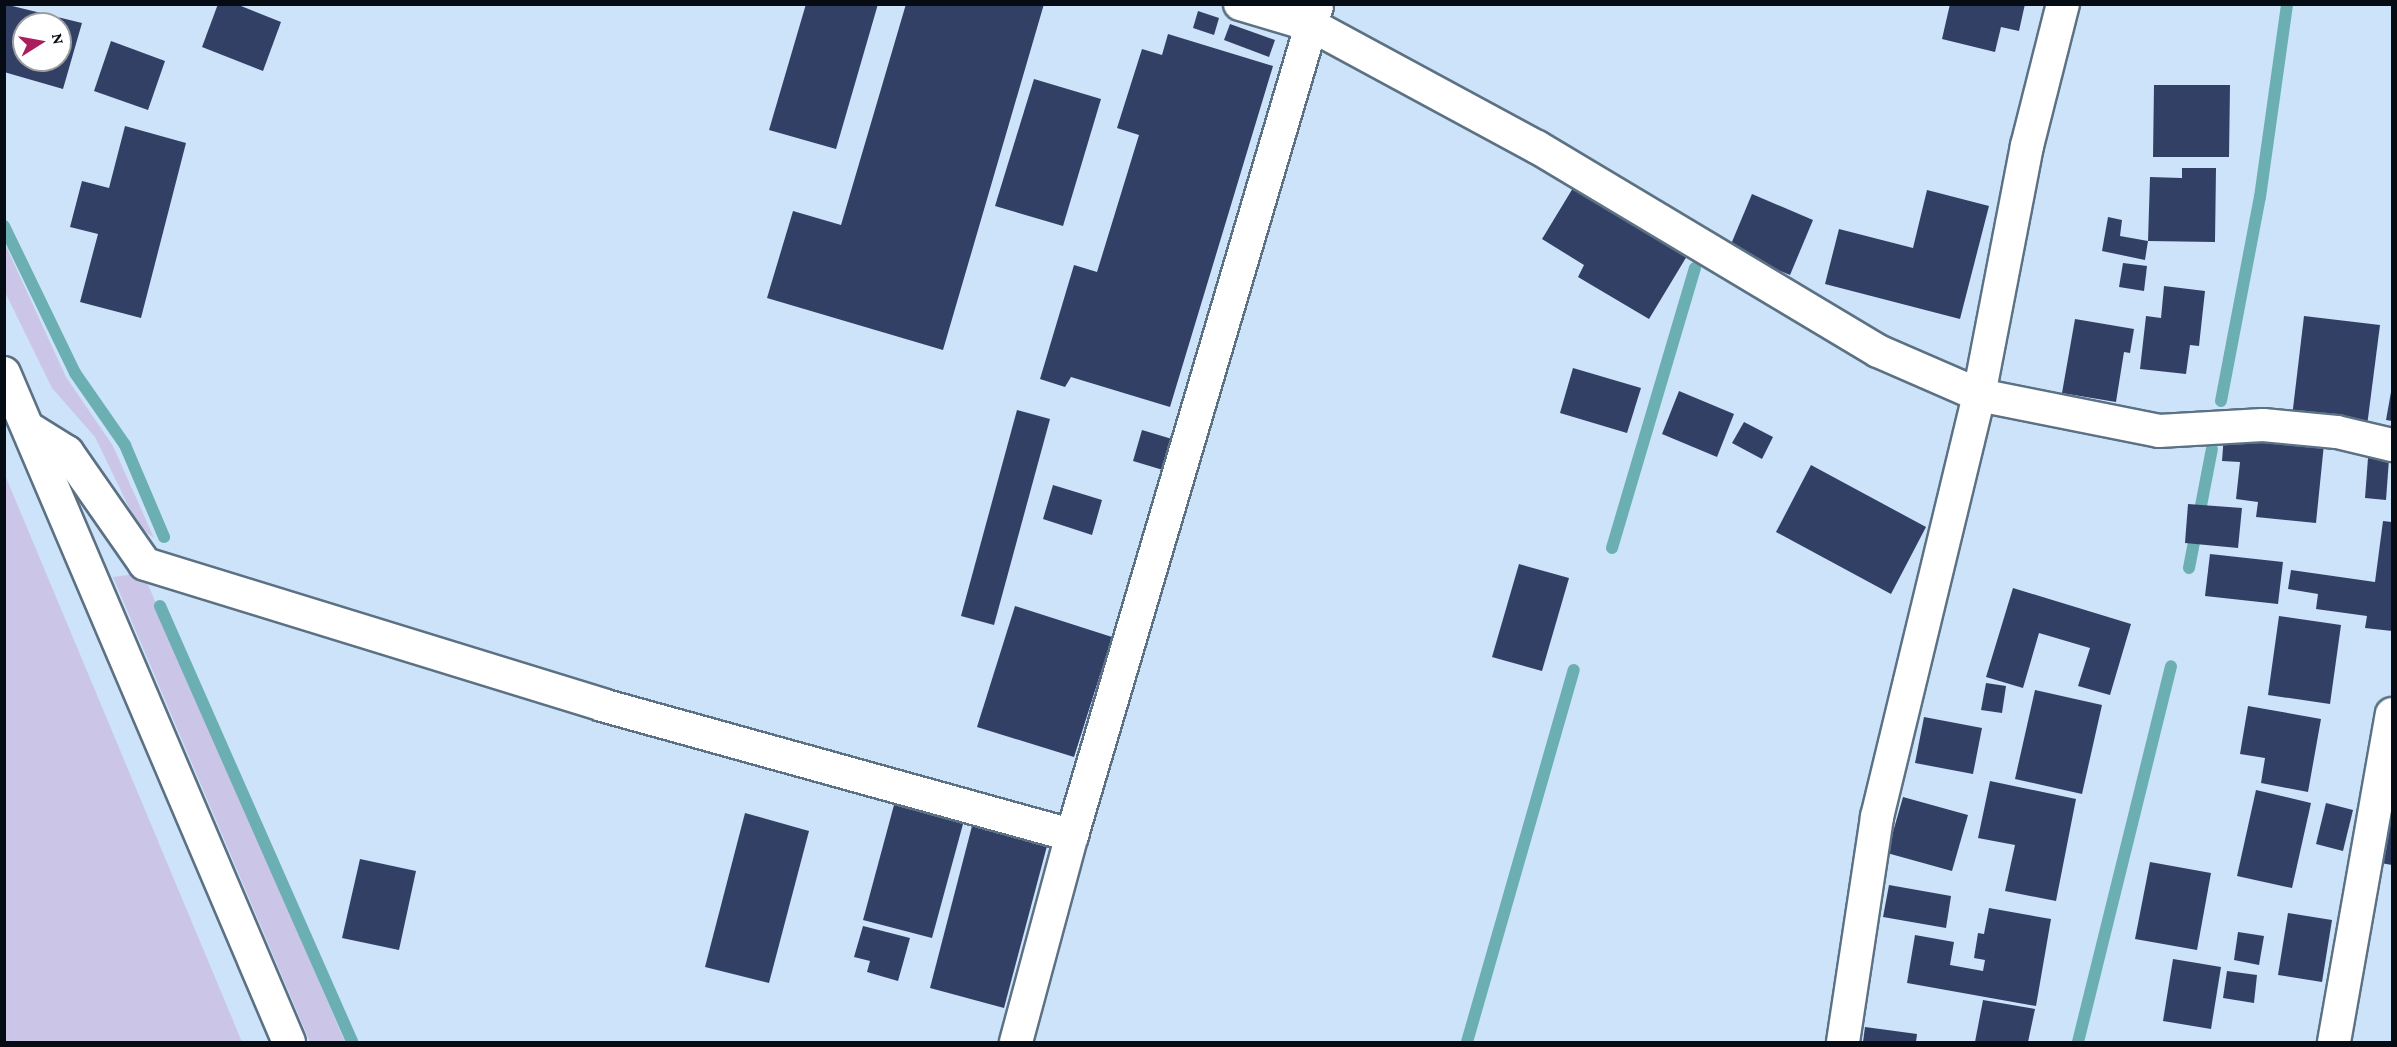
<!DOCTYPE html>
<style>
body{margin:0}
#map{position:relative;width:2397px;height:1047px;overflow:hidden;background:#cce3f9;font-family:"Crimson Pro",serif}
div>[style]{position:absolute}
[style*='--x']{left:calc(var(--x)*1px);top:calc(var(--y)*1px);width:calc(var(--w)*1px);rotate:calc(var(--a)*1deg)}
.green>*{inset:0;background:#cbc6e8}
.stream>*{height:12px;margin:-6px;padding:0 6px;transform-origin:6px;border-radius:6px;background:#6cafb3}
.building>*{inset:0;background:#334066}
.roads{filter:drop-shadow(2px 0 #5c7184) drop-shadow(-2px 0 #5c7184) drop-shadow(0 2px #5c7184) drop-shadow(0 -2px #5c7184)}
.minor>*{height:32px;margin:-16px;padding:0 16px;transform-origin:16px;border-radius:16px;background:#fff}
span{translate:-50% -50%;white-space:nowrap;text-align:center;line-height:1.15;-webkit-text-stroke:6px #fff;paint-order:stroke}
.frame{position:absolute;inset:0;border:6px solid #050c13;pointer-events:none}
.north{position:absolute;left:12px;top:12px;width:60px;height:60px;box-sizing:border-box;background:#fff;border:2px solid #9b9ea1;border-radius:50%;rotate:79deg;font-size:16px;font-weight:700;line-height:24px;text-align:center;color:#050c13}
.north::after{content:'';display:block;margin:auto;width:21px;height:27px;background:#ab1e5d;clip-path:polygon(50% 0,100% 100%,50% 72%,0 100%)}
</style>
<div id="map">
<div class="green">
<i style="clip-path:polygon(5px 244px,66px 377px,113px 446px,154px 538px,138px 526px,95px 437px,52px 388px,5px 292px)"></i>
<i style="clip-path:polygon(5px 475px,242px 1042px,5px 1042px)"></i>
<i style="clip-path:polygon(143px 573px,345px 1042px,310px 1042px,113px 577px)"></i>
</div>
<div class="stream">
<i style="--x:4;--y:226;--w:163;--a:64.2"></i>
<i style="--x:75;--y:373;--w:88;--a:55.2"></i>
<i style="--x:125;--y:445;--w:100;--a:67"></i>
<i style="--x:2221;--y:401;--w:208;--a:-79.2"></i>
<i style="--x:2260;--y:197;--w:195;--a:-82"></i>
<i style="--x:1612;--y:548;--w:292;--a:-73.5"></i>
<i style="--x:2189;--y:568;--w:121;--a:-79.1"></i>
<i style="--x:160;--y:606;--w:476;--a:66.2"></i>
<i style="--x:1467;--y:1042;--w:387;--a:-74"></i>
<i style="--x:2078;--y:1042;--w:387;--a:-76.1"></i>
</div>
<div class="building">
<i style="clip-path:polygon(evenodd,4px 4px,82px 23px,63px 89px,4px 72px,4px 4px,24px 24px,60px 24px,60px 60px,24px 60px,24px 24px)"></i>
<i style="clip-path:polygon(218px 4px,236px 4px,281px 22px,263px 71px,202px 47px)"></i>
<i style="clip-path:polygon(806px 4px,878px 4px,836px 149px,769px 130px)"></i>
<i style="clip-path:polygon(906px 4px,1044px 4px,943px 350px,767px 298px,793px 211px,841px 225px)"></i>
<i style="clip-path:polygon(1950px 4px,2025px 4px,2019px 31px,2001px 27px,1995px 52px,1942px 39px)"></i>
<i style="clip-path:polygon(1198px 11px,1219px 18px,1214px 35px,1193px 28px)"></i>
<i style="clip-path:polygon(1230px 24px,1275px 40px,1269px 57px,1224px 40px)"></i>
<i style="clip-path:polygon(1168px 34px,1273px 66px,1170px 407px,1071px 377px,1065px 387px,1040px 379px,1074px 265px,1097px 272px,1139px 135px,1117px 128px,1142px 49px,1162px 55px)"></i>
<i style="clip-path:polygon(111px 41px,165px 61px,148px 110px,94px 91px)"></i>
<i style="clip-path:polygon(1034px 79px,1101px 99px,1063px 226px,995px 206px)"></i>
<i style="clip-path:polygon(2154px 85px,2230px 85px,2229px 157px,2153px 157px)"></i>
<i style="clip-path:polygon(125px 126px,186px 143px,141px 318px,80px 302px,98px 234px,70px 227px,82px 181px,109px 188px)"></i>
<i style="clip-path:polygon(2182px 168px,2216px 168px,2215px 242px,2148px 241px,2145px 260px,2102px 251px,2108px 217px,2122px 220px,2120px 236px,2148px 241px,2150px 177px,2182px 178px)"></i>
<i style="clip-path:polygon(1573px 188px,1687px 256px,1649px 319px,1578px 277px,1584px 265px,1542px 239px)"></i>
<i style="clip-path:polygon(1927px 190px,1989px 206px,1960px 319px,1825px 284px,1839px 229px,1913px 248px)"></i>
<i style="clip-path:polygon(1752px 194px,1813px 220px,1790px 275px,1729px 249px)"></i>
<i style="clip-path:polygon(2123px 263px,2147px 266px,2144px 291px,2119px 287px)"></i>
<i style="clip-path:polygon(2164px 286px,2205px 291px,2199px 346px,2190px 345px,2186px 374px,2140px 369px,2146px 316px,2161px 318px)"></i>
<i style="clip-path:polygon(2304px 316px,2380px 325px,2367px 426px,2292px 417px)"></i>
<i style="clip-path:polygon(2075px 319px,2134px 329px,2130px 353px,2124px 352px,2116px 402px,2062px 393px)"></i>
<i style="clip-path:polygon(1573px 368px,1641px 388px,1627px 433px,1560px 413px)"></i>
<i style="clip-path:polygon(1679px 391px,1734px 414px,1717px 457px,1662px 434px)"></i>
<i style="clip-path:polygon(2391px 392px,2392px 392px,2392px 421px,2386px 420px)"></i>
<i style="clip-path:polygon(1017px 410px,1050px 419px,994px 625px,961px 616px)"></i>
<i style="clip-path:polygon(1744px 422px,1773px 437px,1762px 459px,1732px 443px)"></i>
<i style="clip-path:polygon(1142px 430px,1172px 439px,1163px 470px,1133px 461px)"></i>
<i style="clip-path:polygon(2224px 434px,2324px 444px,2316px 523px,2256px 517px,2258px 502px,2236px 499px,2240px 462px,2222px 461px)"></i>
<i style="clip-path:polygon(2368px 458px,2389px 459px,2386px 500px,2365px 498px)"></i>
<i style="clip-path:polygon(1811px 465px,1926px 527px,1891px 594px,1776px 532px)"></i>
<i style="clip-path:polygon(1053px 485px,1102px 500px,1092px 535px,1043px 519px)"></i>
<i style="clip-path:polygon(2188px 504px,2242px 508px,2238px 548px,2185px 543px)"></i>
<i style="clip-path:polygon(2383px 521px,2392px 522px,2392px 631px,2365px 628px,2367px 616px,2316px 609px,2318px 594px,2288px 589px,2291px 570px,2375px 582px)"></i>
<i style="clip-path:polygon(2210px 554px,2283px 562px,2278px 604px,2205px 596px)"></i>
<i style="clip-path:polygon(1519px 564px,1569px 578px,1542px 671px,1492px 657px)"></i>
<i style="clip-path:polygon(2013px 588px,2131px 624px,2110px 695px,2078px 686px,2090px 648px,2039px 633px,2023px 688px,1986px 677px)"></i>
<i style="clip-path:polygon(1015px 606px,1112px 637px,1074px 757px,977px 727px)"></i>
<i style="clip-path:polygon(2279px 616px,2341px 625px,2330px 704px,2268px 695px)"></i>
<i style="clip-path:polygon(1986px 683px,2006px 686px,2002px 713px,1981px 710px)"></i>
<i style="clip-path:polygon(2035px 690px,2102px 705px,2082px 794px,2015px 779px)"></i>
<i style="clip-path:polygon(2248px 706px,2321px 719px,2308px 792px,2261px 783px,2265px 758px,2240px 754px)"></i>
<i style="clip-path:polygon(1924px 717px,1982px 728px,1973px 774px,1915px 763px)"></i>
<i style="clip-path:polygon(1990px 781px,2076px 799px,2056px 901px,2005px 891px,2015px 845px,1978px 838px)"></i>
<i style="clip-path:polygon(2256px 790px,2311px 803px,2292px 888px,2237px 876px)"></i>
<i style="clip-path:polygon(1903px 797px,1968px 815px,1952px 871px,1887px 853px)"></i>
<i style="clip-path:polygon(2326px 803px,2353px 810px,2343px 851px,2316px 844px)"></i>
<i style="clip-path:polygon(894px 805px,963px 824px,932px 938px,863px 920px)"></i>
<i style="clip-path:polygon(2386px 812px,2392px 814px,2392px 865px,2375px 862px)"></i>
<i style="clip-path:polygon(745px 813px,809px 831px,769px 983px,705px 967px)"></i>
<i style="clip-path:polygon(972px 826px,1047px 846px,1004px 1008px,930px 988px)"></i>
<i style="clip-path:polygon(360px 859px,416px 871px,399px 950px,342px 938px)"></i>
<i style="clip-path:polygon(2150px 862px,2211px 873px,2197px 950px,2135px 939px)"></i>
<i style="clip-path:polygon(1889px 885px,1951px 896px,1946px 928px,1883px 917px)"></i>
<i style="clip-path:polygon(1989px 908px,2051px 919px,2036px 1006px,1907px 983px,1915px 935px,1954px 942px,1950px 965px,1983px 971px,1985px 960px,1974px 958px,1978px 933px,1984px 934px)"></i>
<i style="clip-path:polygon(2288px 913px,2332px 920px,2322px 982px,2278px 975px)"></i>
<i style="clip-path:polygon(863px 926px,910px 938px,898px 981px,867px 972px,870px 961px,854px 957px)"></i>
<i style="clip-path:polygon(2238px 932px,2264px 936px,2259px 965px,2234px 960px)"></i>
<i style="clip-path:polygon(2173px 959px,2221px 967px,2211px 1029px,2163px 1021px)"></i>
<i style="clip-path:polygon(2227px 971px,2257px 975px,2254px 1003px,2223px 998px)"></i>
<i style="clip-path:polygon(1983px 1000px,2035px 1009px,2028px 1042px,1975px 1042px)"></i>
<i style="clip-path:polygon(1865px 1027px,1917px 1034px,1916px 1042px,1863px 1042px)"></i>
</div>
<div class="roads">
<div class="minor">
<i style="--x:1240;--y:4;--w:74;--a:16.5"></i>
<i style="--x:1311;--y:25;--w:257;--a:28.4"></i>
<i style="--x:1537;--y:147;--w:397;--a:30.9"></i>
<i style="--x:1878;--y:351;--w:110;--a:23.5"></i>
<i style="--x:1979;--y:395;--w:184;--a:11.3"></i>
<i style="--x:2159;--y:431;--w:104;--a:-3.3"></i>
<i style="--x:2263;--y:425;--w:74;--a:5.4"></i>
<i style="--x:2337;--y:432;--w:57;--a:13.3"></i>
<i style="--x:4;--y:373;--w:727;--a:66.93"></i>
<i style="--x:30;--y:429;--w:44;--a:31.9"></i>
<i style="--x:67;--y:452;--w:136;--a:55.1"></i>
<i style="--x:145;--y:564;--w:478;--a:17.1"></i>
<i style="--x:602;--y:705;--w:488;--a:15.5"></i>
<i style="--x:1016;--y:1042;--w:214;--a:-74.9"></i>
<i style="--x:1072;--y:835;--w:864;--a:-73.54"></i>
<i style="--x:1843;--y:1042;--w:228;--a:-81.4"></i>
<i style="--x:1877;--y:817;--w:434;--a:-76.4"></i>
<i style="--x:1979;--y:395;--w:254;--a:-79.1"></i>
<i style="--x:2027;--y:146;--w:146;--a:-75.8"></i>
<i style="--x:2334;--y:1042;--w:333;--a:-80"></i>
</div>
</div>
<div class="frame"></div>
<div class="north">N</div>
</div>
